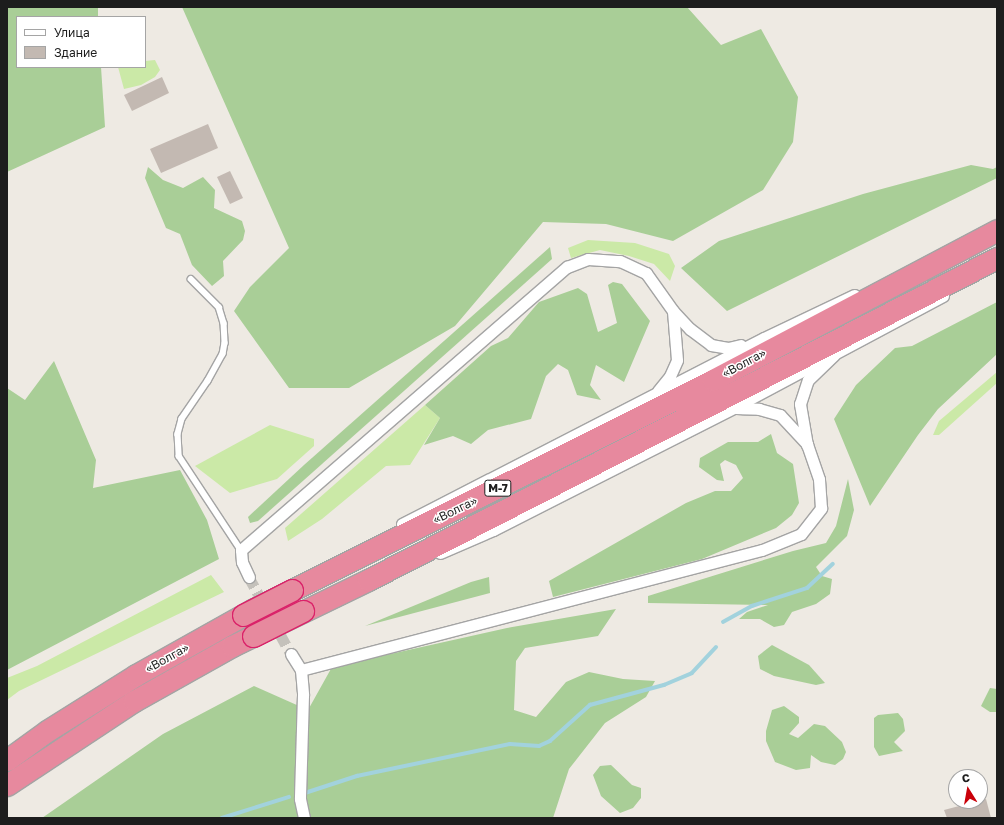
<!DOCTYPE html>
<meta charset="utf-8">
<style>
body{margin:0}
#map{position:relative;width:1004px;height:825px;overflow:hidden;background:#eeeae3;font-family:"Golos Text",sans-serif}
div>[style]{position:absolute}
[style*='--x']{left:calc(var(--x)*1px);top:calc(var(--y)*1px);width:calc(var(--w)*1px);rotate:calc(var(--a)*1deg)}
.grass>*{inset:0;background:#cbe9a7}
.forest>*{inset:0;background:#a9ce97}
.stream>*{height:3.5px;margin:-1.75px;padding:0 1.75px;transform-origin:1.75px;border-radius:1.75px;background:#a2d2dd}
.building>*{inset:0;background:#c3b9b2}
.street-tunnel>*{height:11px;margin-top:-5.5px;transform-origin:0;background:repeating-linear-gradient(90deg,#c4c1bb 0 11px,transparent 0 16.5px)}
.roads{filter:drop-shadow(1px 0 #a4a4a4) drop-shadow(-1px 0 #a4a4a4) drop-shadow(0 1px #a4a4a4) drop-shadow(0 -1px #a4a4a4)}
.lane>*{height:5.5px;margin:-2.75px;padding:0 2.75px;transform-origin:2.75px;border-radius:2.75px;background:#fff}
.street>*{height:11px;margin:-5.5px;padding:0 5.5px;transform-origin:5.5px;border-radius:5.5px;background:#fff}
.highway>*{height:21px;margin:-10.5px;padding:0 10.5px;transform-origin:10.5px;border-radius:10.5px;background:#e7899e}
.bridges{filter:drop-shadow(1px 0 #da2269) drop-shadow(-1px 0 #da2269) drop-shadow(0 1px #da2269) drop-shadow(0 -1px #da2269)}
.highway-bridge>*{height:21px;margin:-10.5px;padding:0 10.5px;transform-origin:10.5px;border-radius:10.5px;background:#e7899e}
span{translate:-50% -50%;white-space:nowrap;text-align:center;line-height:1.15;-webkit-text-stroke:3px #fff;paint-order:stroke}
.shield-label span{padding:1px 3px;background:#fff;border:1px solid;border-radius:3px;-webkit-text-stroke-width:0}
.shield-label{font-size:11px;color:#1d1d1d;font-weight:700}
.street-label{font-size:12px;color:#1d1d1d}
.frame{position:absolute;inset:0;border:8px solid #1d1d1d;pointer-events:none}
.legend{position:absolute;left:16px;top:16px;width:130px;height:52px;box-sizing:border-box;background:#fff;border:1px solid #a5a5a5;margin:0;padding:5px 7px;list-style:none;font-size:12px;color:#1d1d1d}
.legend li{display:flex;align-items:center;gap:8px;height:20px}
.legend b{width:20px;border:1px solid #a5a5a5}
.north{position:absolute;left:948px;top:769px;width:40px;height:40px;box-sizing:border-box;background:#fff;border:1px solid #a5a5a5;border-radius:50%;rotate:349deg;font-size:11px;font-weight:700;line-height:16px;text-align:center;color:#1d1d1d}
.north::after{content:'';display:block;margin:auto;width:14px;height:18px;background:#ca0009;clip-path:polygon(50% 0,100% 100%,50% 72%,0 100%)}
</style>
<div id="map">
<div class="grass">
<i style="clip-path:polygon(155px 60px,160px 70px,155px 77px,141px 85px,124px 89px,118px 67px,145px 67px,145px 61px)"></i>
<i style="clip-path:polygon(588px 240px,635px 243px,669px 254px,675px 266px,670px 281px,654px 264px,629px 256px,600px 250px,571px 258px,568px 248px)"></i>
<i style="clip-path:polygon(997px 372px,997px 383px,939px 435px,933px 435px,939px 421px)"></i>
<i style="clip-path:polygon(425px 405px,440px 418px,410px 465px,386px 466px,322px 519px,288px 541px,285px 528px)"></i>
<i style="clip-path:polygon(270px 425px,314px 439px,314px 446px,277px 479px,230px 493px,195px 466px)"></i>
<i style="clip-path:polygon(211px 575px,224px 592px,19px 691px,7px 700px,7px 678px,37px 666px)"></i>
</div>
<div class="forest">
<i style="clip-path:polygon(7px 7px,98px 7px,98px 17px,17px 17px,17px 67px,101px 67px,105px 127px,7px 172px)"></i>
<i style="clip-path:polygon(182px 7px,687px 7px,721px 45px,761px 29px,798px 97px,793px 142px,763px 190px,673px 241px,606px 224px,543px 222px,455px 326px,349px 388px,289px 388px,234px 311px,250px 287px,289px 248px)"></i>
<i style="clip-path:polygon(971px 165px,993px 169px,997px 167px,997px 178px,727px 311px,681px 268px,719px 241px,863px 194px)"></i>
<i style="clip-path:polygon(148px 167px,163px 180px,183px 188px,203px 177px,215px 190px,214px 208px,242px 221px,245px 231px,243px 240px,223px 261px,224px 276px,212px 286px,192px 265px,180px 234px,166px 228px,145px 178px)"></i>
<i style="clip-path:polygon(550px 247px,552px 259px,258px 521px,250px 523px,248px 517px,304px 465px)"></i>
<i style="clip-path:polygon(613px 282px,622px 284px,650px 321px,624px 382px,596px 365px,590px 385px,601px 400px,577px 395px,568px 370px,558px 364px,546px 376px,531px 419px,488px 430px,471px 444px,453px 436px,424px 445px,440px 418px,425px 405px,491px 346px,508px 338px,539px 302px,578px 288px,587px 294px,598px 332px,617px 323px,608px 285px)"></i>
<i style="clip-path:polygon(997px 302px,997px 354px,938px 409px,918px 435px,870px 506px,834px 419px,856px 385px,895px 348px,912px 346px)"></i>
<i style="clip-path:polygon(54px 361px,96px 460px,93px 488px,180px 470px,207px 520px,219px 559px,7px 670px,7px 388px,25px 400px)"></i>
<i style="clip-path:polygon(771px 434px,777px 453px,793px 464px,799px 503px,792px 515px,776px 528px,702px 559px,553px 597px,549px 581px,686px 503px,715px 491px,731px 491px,743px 478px,736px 465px,725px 460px,720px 464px,724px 481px,717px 480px,699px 467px,700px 458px,728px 442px,758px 442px)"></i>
<i style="clip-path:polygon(848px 479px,854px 510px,847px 536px,816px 567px,822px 576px,832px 579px,830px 594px,816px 604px,792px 612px,784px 625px,774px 627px,760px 619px,739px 619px,747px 612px,768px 605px,648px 603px,648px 596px,793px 551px,826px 543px,836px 526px)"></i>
<i style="clip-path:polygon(489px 577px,490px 593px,365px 626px,471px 582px)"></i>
<i style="clip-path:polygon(616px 609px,598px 636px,525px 648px,516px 661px,514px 710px,536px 717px,566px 682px,589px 672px,623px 679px,655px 681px,646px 697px,605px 723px,569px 769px,553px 818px,42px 818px,163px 734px,254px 686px,308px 710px,332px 667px,507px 628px)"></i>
<i style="clip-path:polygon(772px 645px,809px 665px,825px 683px,816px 685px,774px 676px,760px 669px,758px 656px)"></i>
<i style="clip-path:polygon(990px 688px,997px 689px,997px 712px,990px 712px,981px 706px)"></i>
<i style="clip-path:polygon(784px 706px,799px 717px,799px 723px,789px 734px,798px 738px,814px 724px,825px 726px,842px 742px,846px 752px,843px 759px,835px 765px,821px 762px,811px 755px,810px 768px,796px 770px,775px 762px,766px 741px,766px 731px,772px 710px)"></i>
<i style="clip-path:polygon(898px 713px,903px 719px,905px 731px,894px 742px,903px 751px,879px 756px,874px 747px,874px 718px,878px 715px)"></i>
<i style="clip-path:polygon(611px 765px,632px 785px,641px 788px,641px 798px,633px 808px,620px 813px,601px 796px,593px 775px,600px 766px)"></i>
</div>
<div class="stream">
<i style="--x:723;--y:622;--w:33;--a:-29"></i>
<i style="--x:752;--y:606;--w:58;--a:-18.1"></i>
<i style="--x:807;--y:588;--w:35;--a:-43"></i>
<i style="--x:305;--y:793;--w:55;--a:-18.1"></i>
<i style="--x:357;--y:776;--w:156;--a:-11.8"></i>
<i style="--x:510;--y:744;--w:29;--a:4"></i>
<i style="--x:539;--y:746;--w:12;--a:-24"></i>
<i style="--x:550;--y:741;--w:54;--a:-42"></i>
<i style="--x:590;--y:705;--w:77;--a:-15.1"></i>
<i style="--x:664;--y:685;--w:30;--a:-23"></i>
<i style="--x:692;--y:673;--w:35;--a:-47"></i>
<i style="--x:222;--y:818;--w:70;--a:-17.4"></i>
</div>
<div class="building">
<i style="clip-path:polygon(162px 77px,169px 93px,132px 111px,124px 95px)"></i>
<i style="clip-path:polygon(208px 124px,218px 148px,161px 173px,150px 149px)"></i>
<i style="clip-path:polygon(230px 171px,243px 198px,230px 204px,217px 177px)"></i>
<i style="clip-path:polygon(986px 799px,991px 818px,947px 818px,944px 810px)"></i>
</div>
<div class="street-tunnel">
<i style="--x:249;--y:577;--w:88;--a:61.4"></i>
</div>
<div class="roads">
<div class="lane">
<i style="--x:191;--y:279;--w:40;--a:45"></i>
<i style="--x:219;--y:307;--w:17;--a:73"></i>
<i style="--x:224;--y:323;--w:20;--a:87"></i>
<i style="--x:225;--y:343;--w:11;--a:100"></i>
<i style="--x:223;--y:354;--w:31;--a:119"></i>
<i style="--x:208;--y:381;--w:46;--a:124.4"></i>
<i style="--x:182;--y:419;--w:16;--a:105"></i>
<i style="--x:178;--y:434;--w:22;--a:87"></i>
<i style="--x:179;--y:456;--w:113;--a:56.6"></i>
</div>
<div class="street">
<i style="--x:658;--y:391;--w:19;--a:-51"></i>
<i style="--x:670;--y:376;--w:17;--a:-66"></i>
<i style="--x:677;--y:360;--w:49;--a:-94.7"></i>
<i style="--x:736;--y:408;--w:23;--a:2"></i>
<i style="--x:759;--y:409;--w:22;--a:16"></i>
<i style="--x:780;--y:415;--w:40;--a:47"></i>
<i style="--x:402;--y:524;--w:407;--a:-27.2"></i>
<i style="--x:764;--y:338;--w:100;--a:-25.5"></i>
<i style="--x:440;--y:553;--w:58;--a:-23.5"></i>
<i style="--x:493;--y:530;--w:269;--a:-26.9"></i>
<i style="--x:733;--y:408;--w:238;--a:-28.1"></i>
<i style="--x:249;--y:577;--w:17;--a:-115"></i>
<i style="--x:242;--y:562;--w:12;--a:-95"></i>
<i style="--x:241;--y:550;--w:432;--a:-41"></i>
<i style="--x:567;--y:267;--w:22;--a:-21"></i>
<i style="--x:588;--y:259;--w:32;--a:4"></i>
<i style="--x:620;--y:261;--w:29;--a:25"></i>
<i style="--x:646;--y:273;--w:47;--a:54.6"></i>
<i style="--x:673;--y:311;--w:25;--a:47"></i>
<i style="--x:690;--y:329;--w:26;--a:37"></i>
<i style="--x:711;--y:345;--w:17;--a:10"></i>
<i style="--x:728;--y:348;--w:13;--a:-13"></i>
<i style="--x:291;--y:654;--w:19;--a:58"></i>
<i style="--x:301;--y:670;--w:476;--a:-14.6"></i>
<i style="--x:762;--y:550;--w:42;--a:-22.3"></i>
<i style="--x:801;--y:534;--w:33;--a:-52"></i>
<i style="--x:821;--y:508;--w:29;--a:-94"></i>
<i style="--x:819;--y:479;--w:36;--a:-109"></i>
<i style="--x:807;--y:445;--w:42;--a:-99.7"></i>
<i style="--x:800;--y:404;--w:25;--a:-72"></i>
<i style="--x:808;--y:380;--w:36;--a:-44"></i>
<i style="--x:301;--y:670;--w:25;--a:85"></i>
<i style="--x:303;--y:695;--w:104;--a:91.7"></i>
<i style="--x:300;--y:799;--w:19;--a:78"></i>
</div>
<div class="highway">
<i style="--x:7;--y:760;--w:49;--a:-35.9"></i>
<i style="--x:47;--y:731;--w:105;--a:-32.2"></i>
<i style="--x:136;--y:675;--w:135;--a:-29.2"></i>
<i style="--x:254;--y:609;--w:513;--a:-26.52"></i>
<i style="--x:713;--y:380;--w:321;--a:-27.8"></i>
<i style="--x:7;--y:785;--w:152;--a:-33.5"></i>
<i style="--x:134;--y:701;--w:112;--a:-29.3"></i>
<i style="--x:232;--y:646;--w:151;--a:-25.9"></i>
<i style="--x:368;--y:580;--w:707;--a:-27.11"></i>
</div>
</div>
<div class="bridges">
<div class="highway-bridge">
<i style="--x:243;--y:615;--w:55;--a:-27"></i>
<i style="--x:253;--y:636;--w:56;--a:-26.6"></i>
</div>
</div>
<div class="shield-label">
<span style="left:498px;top:488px">М-7</span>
</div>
<div class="street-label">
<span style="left:744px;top:363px;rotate:-28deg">«Волга»</span>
<span style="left:455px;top:510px;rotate:-26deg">«Волга»</span>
<span style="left:167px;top:658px;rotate:-29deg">«Волга»</span>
</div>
<div class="frame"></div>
<ul class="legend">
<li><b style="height:5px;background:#fff"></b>Улица</li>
<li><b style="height:11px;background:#c3b9b2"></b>Здание</li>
</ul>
<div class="north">С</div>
</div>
